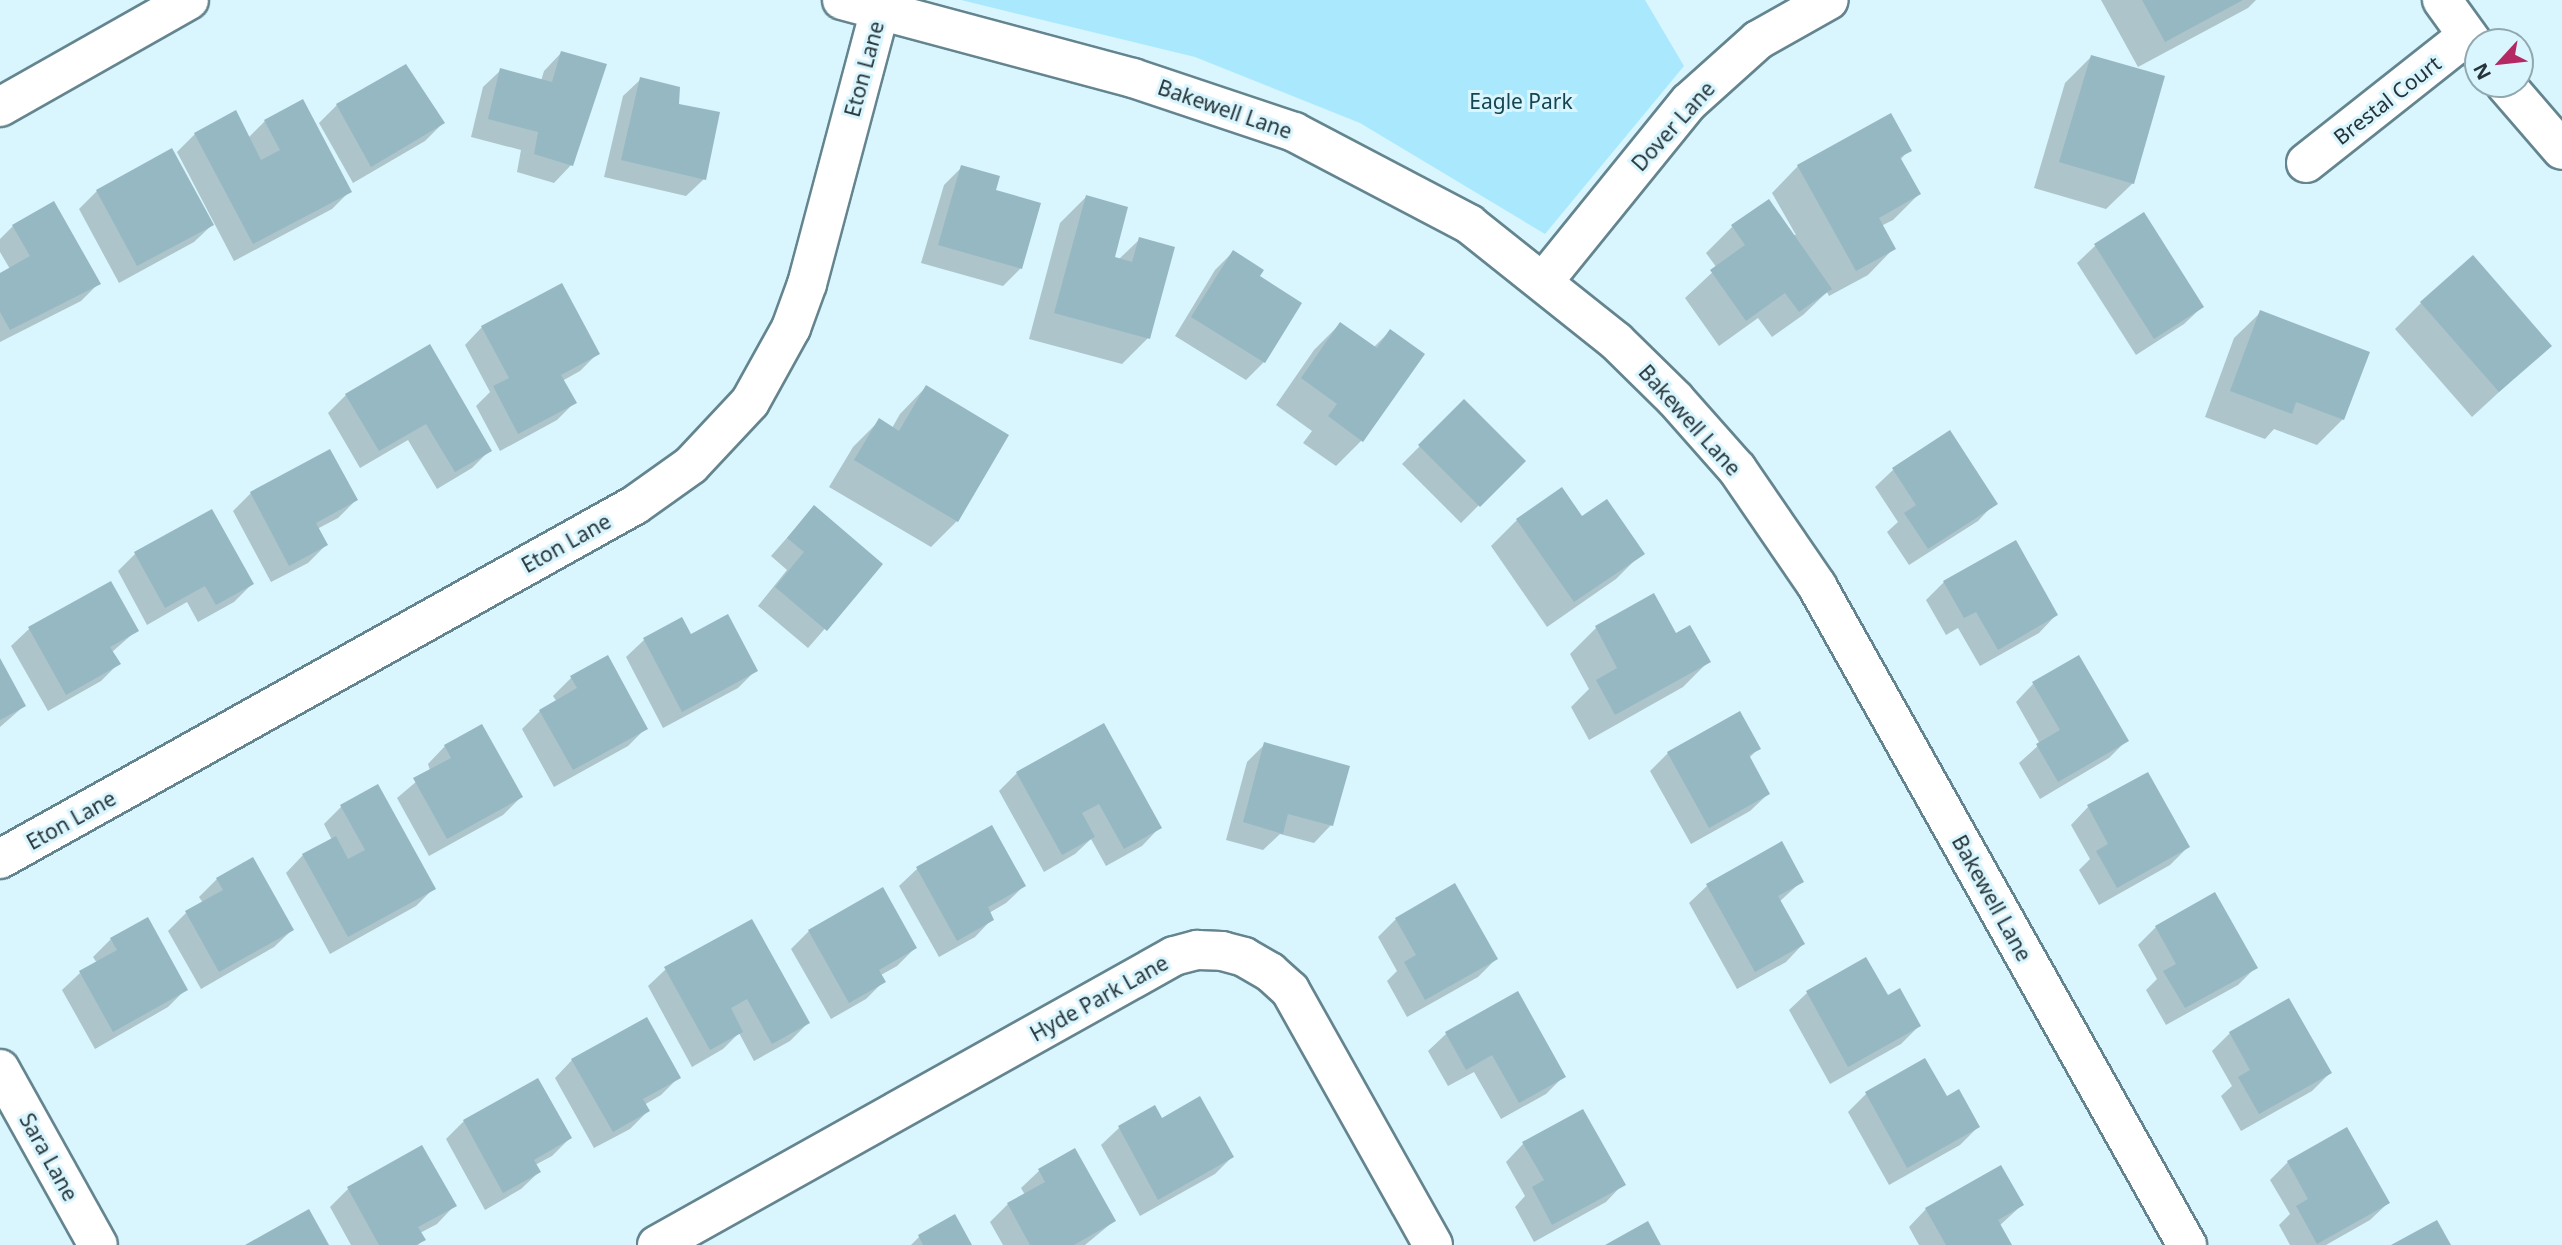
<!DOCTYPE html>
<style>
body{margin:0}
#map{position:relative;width:2562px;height:1245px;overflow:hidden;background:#d9f5fe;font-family:"Noto Sans",sans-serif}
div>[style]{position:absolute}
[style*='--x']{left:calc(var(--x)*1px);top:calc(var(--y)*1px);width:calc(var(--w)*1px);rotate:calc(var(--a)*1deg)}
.green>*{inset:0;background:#aae9fd}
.shadow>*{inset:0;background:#0003}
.building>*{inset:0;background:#96b8c3}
.roads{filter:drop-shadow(2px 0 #64858f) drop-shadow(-2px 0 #64858f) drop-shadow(0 2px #64858f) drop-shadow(0 -2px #64858f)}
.minor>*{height:38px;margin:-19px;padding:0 19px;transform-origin:19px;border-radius:19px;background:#fff}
span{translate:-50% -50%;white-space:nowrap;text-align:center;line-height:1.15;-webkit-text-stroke:6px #d9f5fe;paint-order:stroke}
.street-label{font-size:21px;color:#263439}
.park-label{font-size:21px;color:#144552}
.north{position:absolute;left:2464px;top:28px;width:70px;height:70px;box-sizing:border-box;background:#d9f5fe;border:2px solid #91a8af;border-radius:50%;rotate:243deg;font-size:19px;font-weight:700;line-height:28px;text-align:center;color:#263439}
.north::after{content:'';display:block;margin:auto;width:24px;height:32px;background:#b42863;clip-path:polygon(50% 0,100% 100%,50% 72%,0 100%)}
</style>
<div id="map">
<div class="green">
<i style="clip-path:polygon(961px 0,1645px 0,1684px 66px,1545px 234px,1360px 123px,1195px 57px)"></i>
</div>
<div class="shadow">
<i style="clip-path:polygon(2101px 0,2256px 0,2248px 8px,2138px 67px)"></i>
<i style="clip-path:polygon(561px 53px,571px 165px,554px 183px,517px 172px,521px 150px,471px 137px,483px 87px,501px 70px,541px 81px,544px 71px)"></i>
<i style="clip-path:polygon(2091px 57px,2133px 183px,2106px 209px,2034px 188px,2065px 83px)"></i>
<i style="clip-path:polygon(641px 79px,678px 105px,704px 179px,686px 196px,604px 177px,623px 96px)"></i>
<i style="clip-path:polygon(337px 105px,443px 123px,425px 141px,353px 183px,319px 123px)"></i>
<i style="clip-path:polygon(265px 121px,350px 191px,332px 209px,234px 261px,177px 152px,195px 134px,248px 138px)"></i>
<i style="clip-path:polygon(1909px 150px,1900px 160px,1919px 194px,1893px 220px,1881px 226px,1894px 248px,1868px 275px,1829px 296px,1827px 292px,1803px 315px,1772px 337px,1758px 318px,1719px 346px,1685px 298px,1717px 268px,1706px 253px,1732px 227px,1796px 235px,1772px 193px,1798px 166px)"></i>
<i style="clip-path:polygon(962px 167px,994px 191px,1039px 204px,1020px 269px,1003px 286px,921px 263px,944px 185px)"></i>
<i style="clip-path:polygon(97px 191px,212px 225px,194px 242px,119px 283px,79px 209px)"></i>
<i style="clip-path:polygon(1086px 197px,1113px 259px,1118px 260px,1140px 239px,1148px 338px,1122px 364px,1029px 339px,1060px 223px)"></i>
<i style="clip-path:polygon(2144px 214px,2202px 307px,2184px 324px,2136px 355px,2077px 263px,2095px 246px)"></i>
<i style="clip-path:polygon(13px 226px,99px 283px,81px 301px,0 342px,0 275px,10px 269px,0 252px,0 239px)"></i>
<i style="clip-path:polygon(1233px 252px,1257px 277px,1300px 303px,1264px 362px,1246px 380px,1175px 336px,1215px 270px)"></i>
<i style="clip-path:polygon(2421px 303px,2549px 346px,2472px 417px,2395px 329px)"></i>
<i style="clip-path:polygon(2261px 312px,2343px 419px,2317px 445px,2274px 429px,2265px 439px,2205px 417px,2234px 338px)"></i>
<i style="clip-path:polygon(1340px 324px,1374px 347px,1390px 331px,1362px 440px,1336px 466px,1303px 443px,1312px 431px,1276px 405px,1314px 350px)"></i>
<i style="clip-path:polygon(482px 327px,598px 353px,580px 371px,562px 381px,575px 402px,557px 420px,500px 451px,476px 406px,490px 392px,465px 345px)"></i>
<i style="clip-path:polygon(429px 347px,490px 450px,472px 468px,437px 489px,408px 440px,360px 468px,328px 413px,346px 395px)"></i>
<i style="clip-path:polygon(926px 387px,957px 521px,931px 547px,829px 487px,853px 447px,879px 421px,892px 428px,900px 414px)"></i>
<i style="clip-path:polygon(1464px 402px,1523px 461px,1461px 523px,1402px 464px)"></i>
<i style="clip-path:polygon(1950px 433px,1995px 503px,1978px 521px,1909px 565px,1887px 532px,1898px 522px,1875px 487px,1893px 470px)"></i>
<i style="clip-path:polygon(251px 493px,356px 500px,338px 518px,317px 529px,326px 545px,308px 563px,271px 582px,233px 511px)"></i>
<i style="clip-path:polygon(814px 507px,881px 564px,808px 648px,758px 606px,787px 570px,771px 556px)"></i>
<i style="clip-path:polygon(1517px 520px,1642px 553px,1616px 579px,1547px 627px,1491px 546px)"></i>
<i style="clip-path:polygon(136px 553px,252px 584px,234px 602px,198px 622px,187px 602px,147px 625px,118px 571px)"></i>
<i style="clip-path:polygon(1944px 582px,2056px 615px,2039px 633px,1980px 666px,1958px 628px,1946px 635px,1926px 600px)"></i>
<i style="clip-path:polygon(1653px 595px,1676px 635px,1709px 661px,1683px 687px,1589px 740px,1571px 707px,1589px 689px,1570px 654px,1596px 628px)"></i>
<i style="clip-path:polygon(681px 619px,690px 636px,756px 670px,738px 688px,663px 728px,626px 657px,644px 640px)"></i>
<i style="clip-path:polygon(29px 629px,137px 630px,112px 652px,118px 664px,101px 681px,48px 711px,11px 646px)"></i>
<i style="clip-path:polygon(607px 657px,646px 728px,628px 746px,554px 787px,522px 729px,540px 711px,557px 702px,553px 696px,571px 678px)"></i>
<i style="clip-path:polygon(0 662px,24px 706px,0 727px)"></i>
<i style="clip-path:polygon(2033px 684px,2127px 740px,2109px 758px,2040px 799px,2019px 763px,2040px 744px,2016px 702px)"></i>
<i style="clip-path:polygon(1103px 726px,1159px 828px,1142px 846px,1106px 866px,1091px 839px,1075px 854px,1044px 872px,999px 791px,1017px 773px)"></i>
<i style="clip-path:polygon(1265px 744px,1331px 825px,1314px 843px,1280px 834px,1263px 850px,1226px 840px,1247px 762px)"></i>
<i style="clip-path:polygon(445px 746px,521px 797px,503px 815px,429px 856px,397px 798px,430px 770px,428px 764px)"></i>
<i style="clip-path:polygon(1759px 748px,1749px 758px,1768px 794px,1750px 811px,1691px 844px,1650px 771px,1668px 753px)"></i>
<i style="clip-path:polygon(342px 806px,434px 888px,416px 906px,330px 954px,286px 873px,303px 855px,332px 840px,324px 824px)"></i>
<i style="clip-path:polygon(2088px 807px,2188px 847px,2170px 865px,2099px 905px,2079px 870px,2090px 859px,2071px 825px)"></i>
<i style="clip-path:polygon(991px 827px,1024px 886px,1006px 903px,989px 913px,992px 919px,975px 937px,939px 957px,899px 886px,917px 869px)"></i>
<i style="clip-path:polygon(217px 879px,292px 930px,274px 947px,201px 989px,168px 931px,186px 913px,203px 903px,199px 897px)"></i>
<i style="clip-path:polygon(1802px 881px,1779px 902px,1803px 944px,1786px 962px,1737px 989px,1689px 903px,1707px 886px)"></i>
<i style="clip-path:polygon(1396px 919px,1496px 959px,1478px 977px,1407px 1017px,1387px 981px,1397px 971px,1378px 937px)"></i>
<i style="clip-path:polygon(751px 921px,808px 1023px,790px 1041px,754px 1061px,739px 1033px,723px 1049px,692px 1067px,648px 986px,666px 969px)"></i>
<i style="clip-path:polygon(2156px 927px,2256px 967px,2238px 985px,2166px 1025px,2146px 990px,2157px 979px,2138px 945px)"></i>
<i style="clip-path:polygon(809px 931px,915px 948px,897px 966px,881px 975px,884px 981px,866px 999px,831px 1019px,791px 949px)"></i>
<i style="clip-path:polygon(111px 939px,186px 989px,168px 1007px,95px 1049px,62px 990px,80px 973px,97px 963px,93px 957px)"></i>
<i style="clip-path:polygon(1866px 960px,1887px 997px,1919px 1026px,1901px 1044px,1830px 1084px,1789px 1010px,1807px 993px)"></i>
<i style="clip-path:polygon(2289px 1000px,2330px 1073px,2312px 1091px,2241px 1131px,2221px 1096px,2232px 1086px,2212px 1051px,2230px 1033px)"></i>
<i style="clip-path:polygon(1446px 1034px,1564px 1076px,1546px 1094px,1501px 1119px,1474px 1072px,1448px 1086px,1428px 1051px)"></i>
<i style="clip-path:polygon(572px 1060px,679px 1077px,661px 1095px,644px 1105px,648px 1111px,630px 1129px,594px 1148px,555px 1078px)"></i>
<i style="clip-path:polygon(1925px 1061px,1946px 1099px,1978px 1127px,1960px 1145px,1889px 1185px,1848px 1112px,1866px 1094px)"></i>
<i style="clip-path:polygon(1162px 1120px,1232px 1157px,1215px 1174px,1140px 1216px,1101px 1145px,1119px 1128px)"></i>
<i style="clip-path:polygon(464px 1121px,570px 1138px,552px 1156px,535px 1165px,539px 1172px,521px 1189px,485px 1210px,446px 1139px)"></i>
<i style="clip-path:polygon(1523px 1144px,1623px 1184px,1606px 1202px,1534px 1242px,1515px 1207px,1525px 1196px,1506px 1162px)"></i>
<i style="clip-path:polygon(422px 1148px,454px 1206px,437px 1224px,420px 1233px,423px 1240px,418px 1245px,351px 1245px,330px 1207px,348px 1189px)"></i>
<i style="clip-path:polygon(1074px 1151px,1114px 1221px,1085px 1245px,1003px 1245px,990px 1222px,1008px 1204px,1025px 1195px,1021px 1188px,1039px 1171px)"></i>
<i style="clip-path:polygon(2288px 1162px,2388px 1203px,2370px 1220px,2326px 1245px,2290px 1245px,2279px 1225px,2290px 1214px,2270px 1180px)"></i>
<i style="clip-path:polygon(2022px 1205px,1999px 1226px,2010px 1245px,1919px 1245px,1909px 1227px,1926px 1209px)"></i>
<i style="clip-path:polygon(919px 1237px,970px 1245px,911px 1245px)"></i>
</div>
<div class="building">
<i style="clip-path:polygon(2142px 0,2243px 0,2165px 42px)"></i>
<i style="clip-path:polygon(561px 51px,607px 64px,573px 166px,534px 154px,538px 132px,488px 119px,500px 68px,552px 82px)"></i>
<i style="clip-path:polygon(2091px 55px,2165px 76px,2134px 184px,2059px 162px)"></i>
<i style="clip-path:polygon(406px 64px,445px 123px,371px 167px,336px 104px)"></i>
<i style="clip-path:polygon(640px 77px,680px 87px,679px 104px,720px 112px,706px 180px,621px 160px)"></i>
<i style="clip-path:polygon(303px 99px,352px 192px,253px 244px,194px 133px,236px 110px,261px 160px,280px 150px,264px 120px)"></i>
<i style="clip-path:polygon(1891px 113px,1912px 151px,1900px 157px,1921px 194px,1879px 218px,1896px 249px,1856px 271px,1797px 165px)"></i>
<i style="clip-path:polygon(172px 148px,214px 225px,137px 266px,96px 190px)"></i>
<i style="clip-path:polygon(961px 165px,1000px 176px,996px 190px,1041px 203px,1022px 269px,938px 245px)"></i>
<i style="clip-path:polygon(1086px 195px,1128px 207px,1115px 257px,1132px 262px,1139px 237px,1175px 247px,1150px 339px,1054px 313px)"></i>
<i style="clip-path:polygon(1769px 199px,1832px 289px,1799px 312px,1785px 293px,1746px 321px,1710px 270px,1745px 245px,1731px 225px)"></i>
<i style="clip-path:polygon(54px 201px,101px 284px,10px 330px,0 312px,0 273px,30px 256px,12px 225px)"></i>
<i style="clip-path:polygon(2144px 212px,2204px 307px,2154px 339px,2094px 244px)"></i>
<i style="clip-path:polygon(1233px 250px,1264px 270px,1260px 276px,1302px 303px,1265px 363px,1191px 317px)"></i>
<i style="clip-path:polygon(2473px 255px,2552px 346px,2499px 392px,2420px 302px)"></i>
<i style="clip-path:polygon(562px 283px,600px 354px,561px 375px,577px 403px,518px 434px,493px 386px,509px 378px,481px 326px)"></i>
<i style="clip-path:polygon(2260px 310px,2370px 352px,2344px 420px,2296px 402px,2292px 414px,2230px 391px)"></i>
<i style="clip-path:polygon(1340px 322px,1377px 348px,1390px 329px,1425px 354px,1363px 442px,1328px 416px,1337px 404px,1301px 378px)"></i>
<i style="clip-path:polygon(430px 344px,492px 451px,455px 472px,426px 424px,379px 451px,345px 394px)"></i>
<i style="clip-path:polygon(926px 385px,1009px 435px,958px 522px,854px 460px,879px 418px,899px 431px)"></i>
<i style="clip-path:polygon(1464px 399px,1526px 461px,1480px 507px,1418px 445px)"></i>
<i style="clip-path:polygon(1950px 430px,1998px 504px,1928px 549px,1904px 513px,1916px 505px,1892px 468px)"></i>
<i style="clip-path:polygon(330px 449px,358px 500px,316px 523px,328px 545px,289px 566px,250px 492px)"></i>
<i style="clip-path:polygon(1562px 487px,1582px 516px,1607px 499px,1645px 554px,1574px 602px,1516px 519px)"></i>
<i style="clip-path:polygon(814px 505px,883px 564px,827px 631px,775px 587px,804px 552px,787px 538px)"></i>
<i style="clip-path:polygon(212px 509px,254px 584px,216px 605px,205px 586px,165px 608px,134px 552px)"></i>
<i style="clip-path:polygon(2016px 540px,2058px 615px,1998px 650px,1976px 612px,1964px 618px,1943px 581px)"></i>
<i style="clip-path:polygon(111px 581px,139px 631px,110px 647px,121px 664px,66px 695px,28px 627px)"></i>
<i style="clip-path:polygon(1654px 593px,1676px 633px,1690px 625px,1711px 662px,1615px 715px,1596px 680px,1617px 668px,1595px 626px)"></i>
<i style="clip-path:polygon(728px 614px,758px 671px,682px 712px,643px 638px,682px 617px,691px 634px)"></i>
<i style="clip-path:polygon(608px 655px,648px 729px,573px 770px,539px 710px,577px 688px,570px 676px)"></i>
<i style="clip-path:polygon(2079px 655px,2129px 741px,2058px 782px,2036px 744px,2060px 730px,2032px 682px)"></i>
<i style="clip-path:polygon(0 658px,26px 706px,0 720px)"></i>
<i style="clip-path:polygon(1740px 711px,1761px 749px,1749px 755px,1770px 794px,1709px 828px,1667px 752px)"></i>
<i style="clip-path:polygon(1104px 723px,1162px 828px,1124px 849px,1099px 804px,1082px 813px,1095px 837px,1062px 855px,1016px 772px)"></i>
<i style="clip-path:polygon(482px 724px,523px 797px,447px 839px,413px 778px,451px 758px,444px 745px)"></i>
<i style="clip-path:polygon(1264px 742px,1350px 766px,1333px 826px,1288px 814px,1283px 834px,1243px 822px)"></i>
<i style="clip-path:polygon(2148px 772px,2190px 847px,2117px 888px,2096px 851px,2108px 844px,2087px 805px)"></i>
<i style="clip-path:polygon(378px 784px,436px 889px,348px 937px,302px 854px,336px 836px,348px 859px,365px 850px,340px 805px)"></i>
<i style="clip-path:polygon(992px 825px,1026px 886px,988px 907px,994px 920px,957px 941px,916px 867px)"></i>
<i style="clip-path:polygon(1782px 841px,1804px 882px,1778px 896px,1805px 944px,1755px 972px,1706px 884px)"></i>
<i style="clip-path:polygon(253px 857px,294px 930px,219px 972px,185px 911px,223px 890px,216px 878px)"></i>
<i style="clip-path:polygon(1455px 883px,1498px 959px,1425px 1000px,1404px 962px,1416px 955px,1395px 918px)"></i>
<i style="clip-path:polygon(883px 887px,917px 948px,879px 970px,886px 982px,849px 1003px,808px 930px)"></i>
<i style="clip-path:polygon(2215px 892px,2258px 968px,2185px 1008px,2163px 971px,2176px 964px,2155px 926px)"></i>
<i style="clip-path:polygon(148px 917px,188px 990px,113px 1032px,79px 971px,117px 950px,110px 938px)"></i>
<i style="clip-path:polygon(752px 919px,810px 1023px,772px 1044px,747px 999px,731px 1008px,743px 1032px,710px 1050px,664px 967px)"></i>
<i style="clip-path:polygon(1866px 957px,1888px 995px,1900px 988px,1921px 1026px,1848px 1067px,1806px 991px)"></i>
<i style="clip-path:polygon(1518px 991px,1566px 1077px,1519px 1103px,1492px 1055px,1466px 1070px,1445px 1032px)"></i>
<i style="clip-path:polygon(2289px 998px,2332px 1073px,2259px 1114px,2238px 1077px,2250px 1070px,2229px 1032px)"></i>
<i style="clip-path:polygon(647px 1017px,681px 1078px,643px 1099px,650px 1111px,613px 1132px,571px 1059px)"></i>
<i style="clip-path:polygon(1925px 1058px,1947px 1096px,1959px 1089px,1980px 1127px,1907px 1168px,1865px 1092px)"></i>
<i style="clip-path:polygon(538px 1078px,572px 1138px,534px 1160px,541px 1172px,503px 1193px,463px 1120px)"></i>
<i style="clip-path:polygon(1200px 1096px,1234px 1157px,1158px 1200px,1118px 1126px,1155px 1105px,1162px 1118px)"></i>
<i style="clip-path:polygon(1583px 1109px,1626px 1185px,1552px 1225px,1532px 1187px,1544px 1180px,1522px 1142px)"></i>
<i style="clip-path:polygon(2347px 1127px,2390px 1203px,2317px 1244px,2296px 1206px,2308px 1199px,2287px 1161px)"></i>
<i style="clip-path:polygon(422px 1145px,457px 1206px,418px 1227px,426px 1240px,416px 1245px,379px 1245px,347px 1187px)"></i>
<i style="clip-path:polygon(1075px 1148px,1116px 1221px,1074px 1245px,1030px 1245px,1007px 1203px,1045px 1182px,1038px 1169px)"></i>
<i style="clip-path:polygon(2001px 1165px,2024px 1205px,1998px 1220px,2012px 1245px,1946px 1245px,1925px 1208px)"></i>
<i style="clip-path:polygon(309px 1209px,329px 1245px,245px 1245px)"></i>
<i style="clip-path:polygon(955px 1214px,972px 1245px,923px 1245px,918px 1235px)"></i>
<i style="clip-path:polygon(2437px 1220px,2451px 1245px,2391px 1245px)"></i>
<i style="clip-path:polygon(1648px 1221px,1661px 1245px,1605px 1245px)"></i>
</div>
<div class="roads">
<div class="minor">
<i style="--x:842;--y:0;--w:301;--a:15"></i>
<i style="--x:1133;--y:78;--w:170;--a:18.5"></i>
<i style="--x:1294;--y:132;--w:198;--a:27.7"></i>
<i style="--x:1469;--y:224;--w:188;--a:38.5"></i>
<i style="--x:1616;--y:341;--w:83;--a:44.5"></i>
<i style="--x:1675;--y:399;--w:94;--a:48.5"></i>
<i style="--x:1737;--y:469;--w:142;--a:55.6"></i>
<i style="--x:1817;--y:586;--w:756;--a:60.69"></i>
<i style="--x:2442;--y:0;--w:62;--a:54.2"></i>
<i style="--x:2505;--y:84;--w:87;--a:49.2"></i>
<i style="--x:0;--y:107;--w:217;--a:-29.5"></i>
<i style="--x:2306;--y:163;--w:205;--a:-38.3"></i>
<i style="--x:1543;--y:282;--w:232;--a:-51"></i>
<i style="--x:1689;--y:102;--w:93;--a:-41.9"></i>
<i style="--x:1758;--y:40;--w:81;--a:-29.4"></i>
<i style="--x:0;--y:859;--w:727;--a:-29.14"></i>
<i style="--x:635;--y:505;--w:69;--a:-35.5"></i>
<i style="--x:691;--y:465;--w:86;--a:-46.9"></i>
<i style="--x:750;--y:402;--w:85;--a:-61"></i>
<i style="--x:791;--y:328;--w:47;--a:-70"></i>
<i style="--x:807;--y:284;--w:284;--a:-75.1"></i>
<i style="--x:0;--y:1069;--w:201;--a:60.9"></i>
<i style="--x:657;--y:1245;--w:592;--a:-29.2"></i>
<i style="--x:1174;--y:956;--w:24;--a:-15"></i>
<i style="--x:1197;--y:950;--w:25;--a:2"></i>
<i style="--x:1222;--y:951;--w:23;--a:15"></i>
<i style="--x:1244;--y:957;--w:30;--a:30"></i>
<i style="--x:1270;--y:972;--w:27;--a:42"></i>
<i style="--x:1290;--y:990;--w:292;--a:60.7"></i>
</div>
</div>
<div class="street-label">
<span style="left:864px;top:69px;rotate:-75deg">Eton Lane</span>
<span style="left:2387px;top:100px;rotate:-38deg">Brestal Court</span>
<span style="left:1225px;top:109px;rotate:19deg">Bakewell Lane</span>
<span style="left:1673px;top:126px;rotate:-48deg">Dover Lane</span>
<span style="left:1690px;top:420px;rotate:48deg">Bakewell Lane</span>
<span style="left:566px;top:543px;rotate:-29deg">Eton Lane</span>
<span style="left:71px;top:820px;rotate:-29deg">Eton Lane</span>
<span style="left:1992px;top:898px;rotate:61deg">Bakewell Lane</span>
<span style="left:1099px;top:998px;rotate:-29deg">Hyde Park Lane</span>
<span style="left:49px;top:1157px;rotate:61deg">Sara Lane</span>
</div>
<div class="park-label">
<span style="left:1521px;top:101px">Eagle Park</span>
</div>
<div class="north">N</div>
</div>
